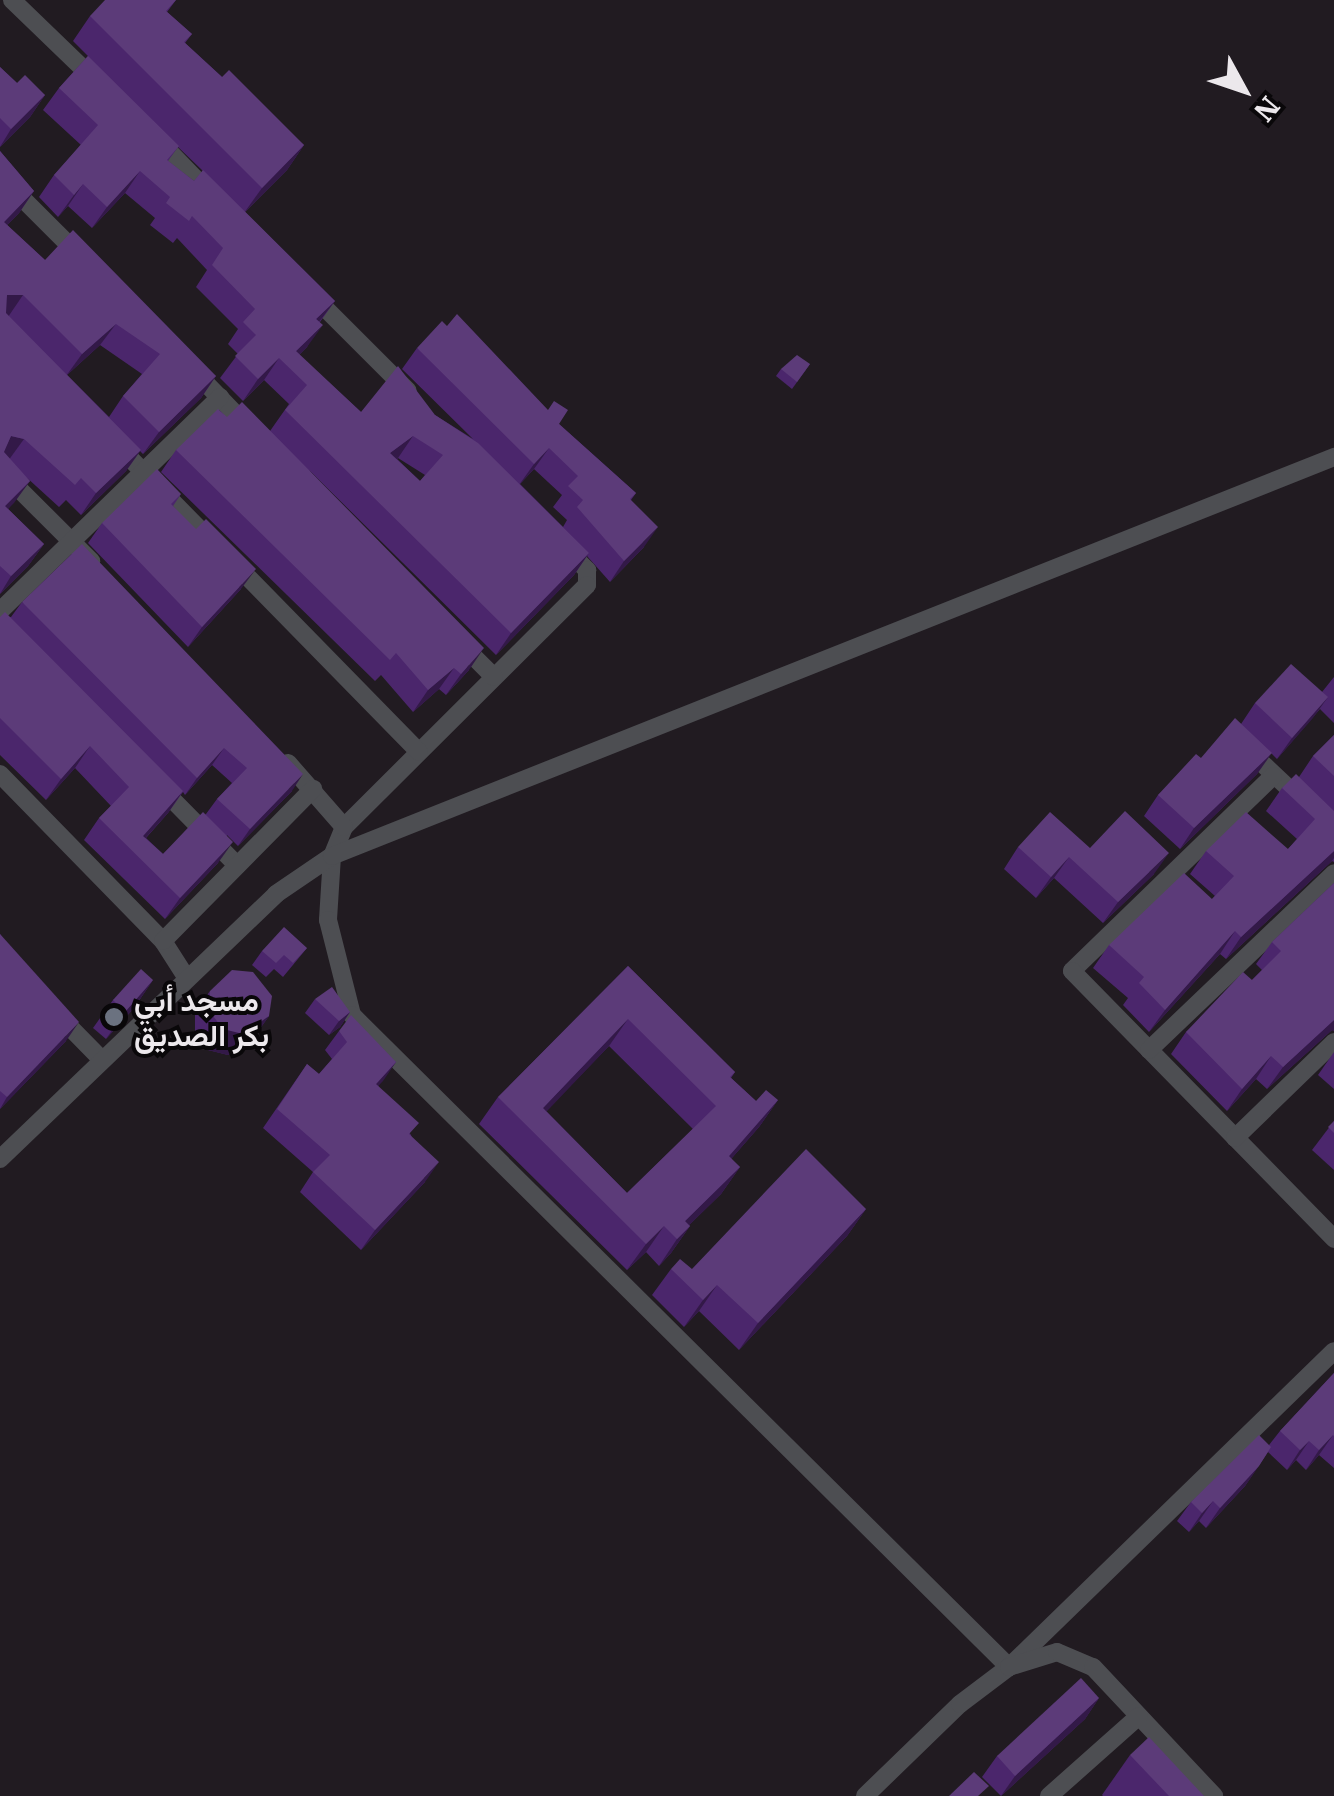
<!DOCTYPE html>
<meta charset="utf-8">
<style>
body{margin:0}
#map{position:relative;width:1334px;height:1796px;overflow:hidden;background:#211b21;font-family:"IBM Plex Serif",Vazirmatn,serif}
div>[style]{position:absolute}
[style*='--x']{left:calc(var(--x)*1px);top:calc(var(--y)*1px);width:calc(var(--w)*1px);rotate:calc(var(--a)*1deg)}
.minor>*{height:18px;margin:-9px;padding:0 9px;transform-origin:9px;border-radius:9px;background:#4d4e52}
.wall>*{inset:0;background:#4b266c}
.shaded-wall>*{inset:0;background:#331948}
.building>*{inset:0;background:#5c3b79}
.dots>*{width:28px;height:28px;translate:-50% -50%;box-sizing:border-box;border:5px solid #090709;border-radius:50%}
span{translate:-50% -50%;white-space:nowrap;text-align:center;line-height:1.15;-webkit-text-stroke:8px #090709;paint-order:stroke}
.poi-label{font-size:30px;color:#ece8ec;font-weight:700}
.left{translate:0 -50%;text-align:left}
.north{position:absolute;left:1194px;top:40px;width:100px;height:100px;-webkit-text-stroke:8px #090709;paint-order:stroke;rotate:130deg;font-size:28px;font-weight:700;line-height:40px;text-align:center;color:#ece8ec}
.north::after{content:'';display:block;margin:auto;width:35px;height:45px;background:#ece8ec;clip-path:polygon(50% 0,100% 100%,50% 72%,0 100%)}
</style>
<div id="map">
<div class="minor">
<i style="--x:12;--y:0;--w:117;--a:44"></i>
<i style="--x:158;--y:140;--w:79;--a:46"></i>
<i style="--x:0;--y:176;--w:115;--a:45"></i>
<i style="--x:313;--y:296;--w:134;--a:45"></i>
<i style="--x:194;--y:371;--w:79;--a:46"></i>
<i style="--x:116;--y:444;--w:139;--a:45.6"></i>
<i style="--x:0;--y:470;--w:129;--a:45"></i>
<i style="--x:564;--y:547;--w:33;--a:45"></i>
<i style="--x:587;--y:570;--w:15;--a:90"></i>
<i style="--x:587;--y:585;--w:343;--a:135.1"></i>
<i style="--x:344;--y:827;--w:31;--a:112"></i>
<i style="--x:332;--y:856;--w:64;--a:93.6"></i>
<i style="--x:328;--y:920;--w:98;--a:75.8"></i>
<i style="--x:352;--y:1015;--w:926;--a:44.78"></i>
<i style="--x:1009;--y:1667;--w:453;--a:-44.2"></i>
<i style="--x:232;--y:561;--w:267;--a:45.6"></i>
<i style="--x:0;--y:611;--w:307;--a:-44.2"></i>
<i style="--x:460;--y:643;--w:48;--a:45"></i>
<i style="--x:1248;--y:750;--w:118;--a:43.3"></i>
<i style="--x:288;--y:763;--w:85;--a:48.8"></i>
<i style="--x:0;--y:774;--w:233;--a:45.7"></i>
<i style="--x:163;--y:941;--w:43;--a:57.4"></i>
<i style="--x:1273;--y:776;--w:280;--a:135.9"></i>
<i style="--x:1072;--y:971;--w:375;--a:45.6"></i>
<i style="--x:160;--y:787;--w:110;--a:45.4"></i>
<i style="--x:163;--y:941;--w:214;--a:-45.4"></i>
<i style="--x:56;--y:1013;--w:66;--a:45.6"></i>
<i style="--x:1149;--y:1050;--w:256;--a:-43.7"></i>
<i style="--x:1235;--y:1138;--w:138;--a:-44.1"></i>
<i style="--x:0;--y:1159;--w:383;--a:-43.8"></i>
<i style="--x:276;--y:894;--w:68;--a:-34.2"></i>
<i style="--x:332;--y:856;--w:1079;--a:-21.71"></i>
<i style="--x:865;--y:1796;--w:132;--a:-44.1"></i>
<i style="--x:960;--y:1704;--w:61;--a:-37.1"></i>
<i style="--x:1009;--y:1667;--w:50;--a:-17.4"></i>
<i style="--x:1057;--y:1652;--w:39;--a:23"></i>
<i style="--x:1093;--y:1667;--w:177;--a:46.8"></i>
<i style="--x:1049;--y:1796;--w:120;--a:-41.6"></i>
</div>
<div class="wall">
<i style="clip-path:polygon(evenodd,176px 0,167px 12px,192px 34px,185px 43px,222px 77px,304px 145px,287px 170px,245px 212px,335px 301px,320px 322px,307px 347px,299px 355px,361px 412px,435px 415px,473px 439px,402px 369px,417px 348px,559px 424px,636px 493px,631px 500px,644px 547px,610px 582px,587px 556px,574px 575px,496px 655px,309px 470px,469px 670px,446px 695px,439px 689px,413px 712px,381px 675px,375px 681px,161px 472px,176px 450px,227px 417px,270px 431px,289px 404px,264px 380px,243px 401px,220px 378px,238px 354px,228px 344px,238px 329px,196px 287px,207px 270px,177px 238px,173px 243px,150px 225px,155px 218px,125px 193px,92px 228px,68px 206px,58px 217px,39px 197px,54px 175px,81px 145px,43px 110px,59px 88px,88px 56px,73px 41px,90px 16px,176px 0,178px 147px,203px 171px,194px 181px,168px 161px,178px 147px,176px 0,398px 458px,425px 475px,420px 481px,397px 459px,398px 458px,176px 0,534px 469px,562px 495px,553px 507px,567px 520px,563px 527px,520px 484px,534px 469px)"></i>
<i style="clip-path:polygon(0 67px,17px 83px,45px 95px,30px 117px,0 147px)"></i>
<i style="clip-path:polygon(evenodd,0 151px,34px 191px,19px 213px,7px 225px,45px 260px,216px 376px,201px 398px,143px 454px,140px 451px,126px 471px,81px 515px,66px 500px,59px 507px,25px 476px,30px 481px,8px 509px,44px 544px,28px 566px,0 594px,0 151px,100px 345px,142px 374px,123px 396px,109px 417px,67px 375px,100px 345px)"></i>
<i style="clip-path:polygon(810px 364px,792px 389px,776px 376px,781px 369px)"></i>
<i style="clip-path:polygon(181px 494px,173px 506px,241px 589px,188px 647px,88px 543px,102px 523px)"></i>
<i style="clip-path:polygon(evenodd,22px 602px,292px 791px,238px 846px,227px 835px,218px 863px,165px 919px,84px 840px,99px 818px,111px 806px,75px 768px,46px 800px,0 755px,0 617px,11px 617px,22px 602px,212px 765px,232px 783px,217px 799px,206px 814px,163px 854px,146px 838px,168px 813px,183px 792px,185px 795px,212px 765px)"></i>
<i style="clip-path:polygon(1334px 677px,1334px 723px,1320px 709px,1277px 759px,1271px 753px,1257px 774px,1180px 849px,1144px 816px,1158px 795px,1241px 724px,1255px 703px,1322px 692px)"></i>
<i style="clip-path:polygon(1334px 735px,1334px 862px,1332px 861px,1226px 959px,1220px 954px,1149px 1032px,1123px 1005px,1128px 998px,1093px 968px,1109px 945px,1212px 899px,1215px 896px,1190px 874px,1206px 851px,1288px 849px,1297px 839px,1266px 811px,1282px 788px,1299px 777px,1313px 756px)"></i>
<i style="clip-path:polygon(1018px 847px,1090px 848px,1154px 874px,1103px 923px,1054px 878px,1036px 898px,1004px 869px)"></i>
<i style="clip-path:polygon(1334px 883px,1334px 1031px,1332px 1030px,1267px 1089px,1256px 1079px,1227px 1111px,1171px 1054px,1186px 1032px,1252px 980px,1262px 970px,1256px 964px,1272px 942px)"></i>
<i style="clip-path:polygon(0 934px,66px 1041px,0 1109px)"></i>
<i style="clip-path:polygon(307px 948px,283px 977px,274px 969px,266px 977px,252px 965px,262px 951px)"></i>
<i style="clip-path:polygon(evenodd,628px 966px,735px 1072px,731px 1078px,756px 1101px,778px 1100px,759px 1127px,731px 1159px,740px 1167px,721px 1194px,689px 1225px,690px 1226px,671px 1253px,659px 1266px,646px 1252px,627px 1270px,479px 1124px,498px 1097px,628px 966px,609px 1046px,693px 1129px,627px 1193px,546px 1111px,609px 1046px)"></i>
<i style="clip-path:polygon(153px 980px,134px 1008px,106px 1039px,93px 1028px,113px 1000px)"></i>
<i style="clip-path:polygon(210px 991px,269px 1016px,254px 1037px,228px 1055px,208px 1050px,195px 1033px,195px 1012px)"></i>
<i style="clip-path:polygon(315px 999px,350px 1012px,340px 1027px,329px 1035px,305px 1013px)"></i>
<i style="clip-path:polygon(339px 1031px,396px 1062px,378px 1086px,411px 1135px,425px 1182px,361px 1250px,300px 1192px,313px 1172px,263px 1128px,307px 1064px,319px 1074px,332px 1059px,325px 1050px)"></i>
<i style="clip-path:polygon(1334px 1052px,1334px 1089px,1318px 1075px)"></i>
<i style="clip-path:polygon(1334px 1121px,1334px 1170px,1312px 1150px)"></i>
<i style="clip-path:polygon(866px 1209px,847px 1236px,739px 1350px,699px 1311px,684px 1327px,652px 1295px,671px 1269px,692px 1269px)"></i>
<i style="clip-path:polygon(1334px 1373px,1334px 1468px,1319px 1455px,1306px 1470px,1296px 1460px,1287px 1470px,1268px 1452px,1245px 1486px,1206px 1528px,1199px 1521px,1189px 1532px,1177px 1521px,1191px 1502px,1269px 1445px,1280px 1431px)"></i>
<i style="clip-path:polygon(1099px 1698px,1085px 1719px,1001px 1796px,982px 1777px,997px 1756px)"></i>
<i style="clip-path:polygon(1130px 1755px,1204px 1796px,1103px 1796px,1102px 1795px)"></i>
</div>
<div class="shaded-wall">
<i style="clip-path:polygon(45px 95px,30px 117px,0 147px,11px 129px)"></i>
<i style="clip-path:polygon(304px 145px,287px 170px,244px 213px,262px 188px)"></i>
<i style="clip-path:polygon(140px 171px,125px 193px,92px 228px,107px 207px)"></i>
<i style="clip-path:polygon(83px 184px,68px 206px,58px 217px,74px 195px)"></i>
<i style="clip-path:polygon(34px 191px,19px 213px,0 232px,4px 222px)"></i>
<i style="clip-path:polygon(7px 295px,23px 295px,8px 317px,0 317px)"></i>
<i style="clip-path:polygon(335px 301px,319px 322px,316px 319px)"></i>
<i style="clip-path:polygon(116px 324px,100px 345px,66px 376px,82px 354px)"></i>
<i style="clip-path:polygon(323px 325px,307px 347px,288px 366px,296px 351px)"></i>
<i style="clip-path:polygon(279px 358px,264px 380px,243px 401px,258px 379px)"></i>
<i style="clip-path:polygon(216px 376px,201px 398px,143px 454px,159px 432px)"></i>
<i style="clip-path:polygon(11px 436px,24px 439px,8px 461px,0 459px)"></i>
<i style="clip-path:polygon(413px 436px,398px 458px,375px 475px,390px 453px)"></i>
<i style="clip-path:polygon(549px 448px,534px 469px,519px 485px,534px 464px)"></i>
<i style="clip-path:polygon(141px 450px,126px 471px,81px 515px,96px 493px)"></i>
<i style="clip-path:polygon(30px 481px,14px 503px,0 517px,5px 506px)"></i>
<i style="clip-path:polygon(658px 527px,644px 547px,610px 582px,624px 561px)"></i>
<i style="clip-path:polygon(44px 544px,28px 566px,0 594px,11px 576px)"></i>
<i style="clip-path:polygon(589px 553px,574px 575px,496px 655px,511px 633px)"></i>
<i style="clip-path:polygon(256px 569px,241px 589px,188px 647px,202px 627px)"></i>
<i style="clip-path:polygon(484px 648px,469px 670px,446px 695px,461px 674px)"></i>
<i style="clip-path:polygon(454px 668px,439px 689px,413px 712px,428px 690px)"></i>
<i style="clip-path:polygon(1328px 697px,1313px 718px,1277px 759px,1292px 738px)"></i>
<i style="clip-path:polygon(90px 746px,75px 768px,46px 800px,61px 779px)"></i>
<i style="clip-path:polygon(224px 748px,212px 765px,185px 795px,197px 778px)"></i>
<i style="clip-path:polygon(1272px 753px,1257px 774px,1180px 849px,1194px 828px)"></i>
<i style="clip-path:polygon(303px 774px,292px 791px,238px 846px,250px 829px)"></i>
<i style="clip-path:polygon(183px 791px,168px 813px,133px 852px,143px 836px)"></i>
<i style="clip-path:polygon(233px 842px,218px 863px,165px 919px,180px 898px)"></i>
<i style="clip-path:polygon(1334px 851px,1334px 858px,1332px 861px,1226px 959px,1241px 937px)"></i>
<i style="clip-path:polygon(1169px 853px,1154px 874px,1103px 923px,1118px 902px)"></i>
<i style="clip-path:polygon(1069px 857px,1054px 878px,1036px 898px,1051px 877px)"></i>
<i style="clip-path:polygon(1235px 931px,1220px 954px,1149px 1032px,1165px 1010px)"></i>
<i style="clip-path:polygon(153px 980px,134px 1008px,106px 1039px,125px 1012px)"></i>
<i style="clip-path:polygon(350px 1012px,340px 1027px,329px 1035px,339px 1021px)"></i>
<i style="clip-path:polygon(269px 1016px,254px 1037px,228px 1055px,208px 1050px,223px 1029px)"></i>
<i style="clip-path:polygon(628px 1019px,609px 1046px,530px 1129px,543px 1108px)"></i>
<i style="clip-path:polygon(1334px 1020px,1334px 1031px,1332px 1030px,1267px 1089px,1283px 1067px)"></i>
<i style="clip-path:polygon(79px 1022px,66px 1041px,0 1109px,7px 1097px)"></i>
<i style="clip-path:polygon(1271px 1056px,1256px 1079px,1227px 1111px,1242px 1089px)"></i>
<i style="clip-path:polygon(396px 1062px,383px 1081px,362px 1103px,376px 1084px)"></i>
<i style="clip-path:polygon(778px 1100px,759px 1127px,710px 1183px,729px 1156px)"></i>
<i style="clip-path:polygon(439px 1162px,425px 1182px,361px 1250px,375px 1230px)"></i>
<i style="clip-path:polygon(740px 1167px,721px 1194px,676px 1238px,685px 1221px)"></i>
<i style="clip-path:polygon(866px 1209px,847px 1236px,739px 1350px,758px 1323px)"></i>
<i style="clip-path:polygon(664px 1226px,646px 1252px,627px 1270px,646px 1244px)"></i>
<i style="clip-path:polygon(690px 1226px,671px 1253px,659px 1266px,677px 1239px)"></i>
<i style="clip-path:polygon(717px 1285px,699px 1311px,684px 1327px,703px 1300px)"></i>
<i style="clip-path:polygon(1333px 1435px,1319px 1455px,1306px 1470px,1319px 1450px)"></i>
<i style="clip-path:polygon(1309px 1441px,1296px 1460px,1287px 1470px,1300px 1450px)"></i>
<i style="clip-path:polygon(1259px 1466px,1245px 1486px,1206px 1528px,1220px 1508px)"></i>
<i style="clip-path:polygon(1213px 1501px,1199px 1521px,1189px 1532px,1202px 1513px)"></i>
<i style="clip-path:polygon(1099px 1698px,1085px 1719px,1001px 1796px,1015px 1776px)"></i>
</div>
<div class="building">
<i style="clip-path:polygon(105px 0,176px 0,166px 11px,192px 34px,184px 42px,222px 77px,229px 70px,304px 145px,262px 188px,90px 16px)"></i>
<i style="clip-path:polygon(evenodd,88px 56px,179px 146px,167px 160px,194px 181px,203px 170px,335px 301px,316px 319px,323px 325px,296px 351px,361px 412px,398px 366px,435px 415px,478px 443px,589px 553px,511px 633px,285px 410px,307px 385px,279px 358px,258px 379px,235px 356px,256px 335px,243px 322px,255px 309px,212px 265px,223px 248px,192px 216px,189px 221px,166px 203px,170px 197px,140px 171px,107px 207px,83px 184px,74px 195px,54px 175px,98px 125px,59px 88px,88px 56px,413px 436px,443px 455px,420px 481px,390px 453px,413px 436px)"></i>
<i style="clip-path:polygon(0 67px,17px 83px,25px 75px,45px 95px,11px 129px,0 118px)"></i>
<i style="clip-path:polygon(0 151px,34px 191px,4px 222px,45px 260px,73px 230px,216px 376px,159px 432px,123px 396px,160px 354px,116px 324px,82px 354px,23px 295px,7px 295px,6px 313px,141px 450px,96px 493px,81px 478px,75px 485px,24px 439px,11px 436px,4px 452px,30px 481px,5px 506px,44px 544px,11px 576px,0 566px)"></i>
<i style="clip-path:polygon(457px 314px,548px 410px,554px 401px,568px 410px,559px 424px,636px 493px,630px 499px,658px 527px,624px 561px,577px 507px,583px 500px,568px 486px,578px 476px,549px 448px,534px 464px,417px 348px,442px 321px,447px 326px)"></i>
<i style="clip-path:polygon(797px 355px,810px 364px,797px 382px,781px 369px)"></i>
<i style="clip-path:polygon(242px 402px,484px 648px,461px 674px,454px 668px,428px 690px,396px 653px,390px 660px,176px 450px,218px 409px,227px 417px)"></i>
<i style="clip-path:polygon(157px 469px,181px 494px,171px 504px,196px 529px,206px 519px,256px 569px,202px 627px,102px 523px)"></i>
<i style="clip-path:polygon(82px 544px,303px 774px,250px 829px,217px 799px,247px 768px,224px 748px,197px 778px,22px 602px)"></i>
<i style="clip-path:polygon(5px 612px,183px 791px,143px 836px,163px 854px,203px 812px,233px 842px,180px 898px,99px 818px,129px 787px,90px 746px,61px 779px,0 718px,0 617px)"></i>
<i style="clip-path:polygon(1291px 664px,1328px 697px,1292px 738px,1255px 703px)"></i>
<i style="clip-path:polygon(1235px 718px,1272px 753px,1194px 828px,1158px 795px,1196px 754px,1201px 758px)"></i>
<i style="clip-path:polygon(1334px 735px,1334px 776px,1313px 756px)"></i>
<i style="clip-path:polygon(1296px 774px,1334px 811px,1334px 851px,1241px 937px,1235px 931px,1165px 1010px,1139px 983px,1144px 977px,1109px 945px,1184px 873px,1212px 899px,1234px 876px,1206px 851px,1246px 812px,1288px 849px,1315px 819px,1282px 788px)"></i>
<i style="clip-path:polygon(1125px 811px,1169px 853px,1118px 902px,1069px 857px,1051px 877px,1018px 847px,1050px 812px,1090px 848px)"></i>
<i style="clip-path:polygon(1334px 883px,1334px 1020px,1283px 1067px,1271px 1056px,1242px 1089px,1186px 1032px,1243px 972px,1252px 980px,1281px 951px,1272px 942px)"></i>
<i style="clip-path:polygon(284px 927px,307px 948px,293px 963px,284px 955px,276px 963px,262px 951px)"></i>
<i style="clip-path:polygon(0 934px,79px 1022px,7px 1097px,0 1091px)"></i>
<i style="clip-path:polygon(evenodd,628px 966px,735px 1072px,730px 1077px,756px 1101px,766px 1090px,778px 1100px,729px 1156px,740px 1167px,685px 1221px,690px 1226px,677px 1239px,664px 1226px,646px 1244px,498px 1097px,628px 966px,628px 1019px,716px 1106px,627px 1193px,543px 1108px,628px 1019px)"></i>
<i style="clip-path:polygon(141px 969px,153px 980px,125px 1012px,113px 1000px)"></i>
<i style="clip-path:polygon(232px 970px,253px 972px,272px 996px,269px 1016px,243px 1034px,223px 1029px,210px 1012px,210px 991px)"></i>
<i style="clip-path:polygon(332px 987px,350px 1012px,339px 1021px,315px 999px)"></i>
<i style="clip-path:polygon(351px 1015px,396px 1062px,376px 1084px,419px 1123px,409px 1134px,439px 1162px,375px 1230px,313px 1172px,330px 1155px,277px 1109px,307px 1064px,319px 1074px,347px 1042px,339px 1031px)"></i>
<i style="clip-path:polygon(1334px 1121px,1334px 1133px,1328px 1127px)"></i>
<i style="clip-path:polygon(806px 1149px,866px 1209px,758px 1323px,717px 1285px,703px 1300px,671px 1269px,680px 1259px,692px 1269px)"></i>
<i style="clip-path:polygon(1334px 1373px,1334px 1436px,1333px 1435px,1319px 1450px,1309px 1441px,1300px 1450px,1280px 1431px)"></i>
<i style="clip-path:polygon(1259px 1435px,1271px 1447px,1259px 1466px,1220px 1508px,1213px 1501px,1202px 1513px,1191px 1502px)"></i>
<i style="clip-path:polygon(1081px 1678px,1099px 1698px,1015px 1776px,997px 1756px)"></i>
<i style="clip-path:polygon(1149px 1737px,1204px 1796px,1169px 1796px,1130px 1755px)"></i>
<i style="clip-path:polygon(974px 1772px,989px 1786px,978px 1796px,949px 1796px)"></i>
</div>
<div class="dots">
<i style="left:114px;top:1017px;background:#6b7280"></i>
</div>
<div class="poi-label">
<span class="left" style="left:134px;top:1017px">مسجد أبي<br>بكر الصديق</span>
</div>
<div class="north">N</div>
</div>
